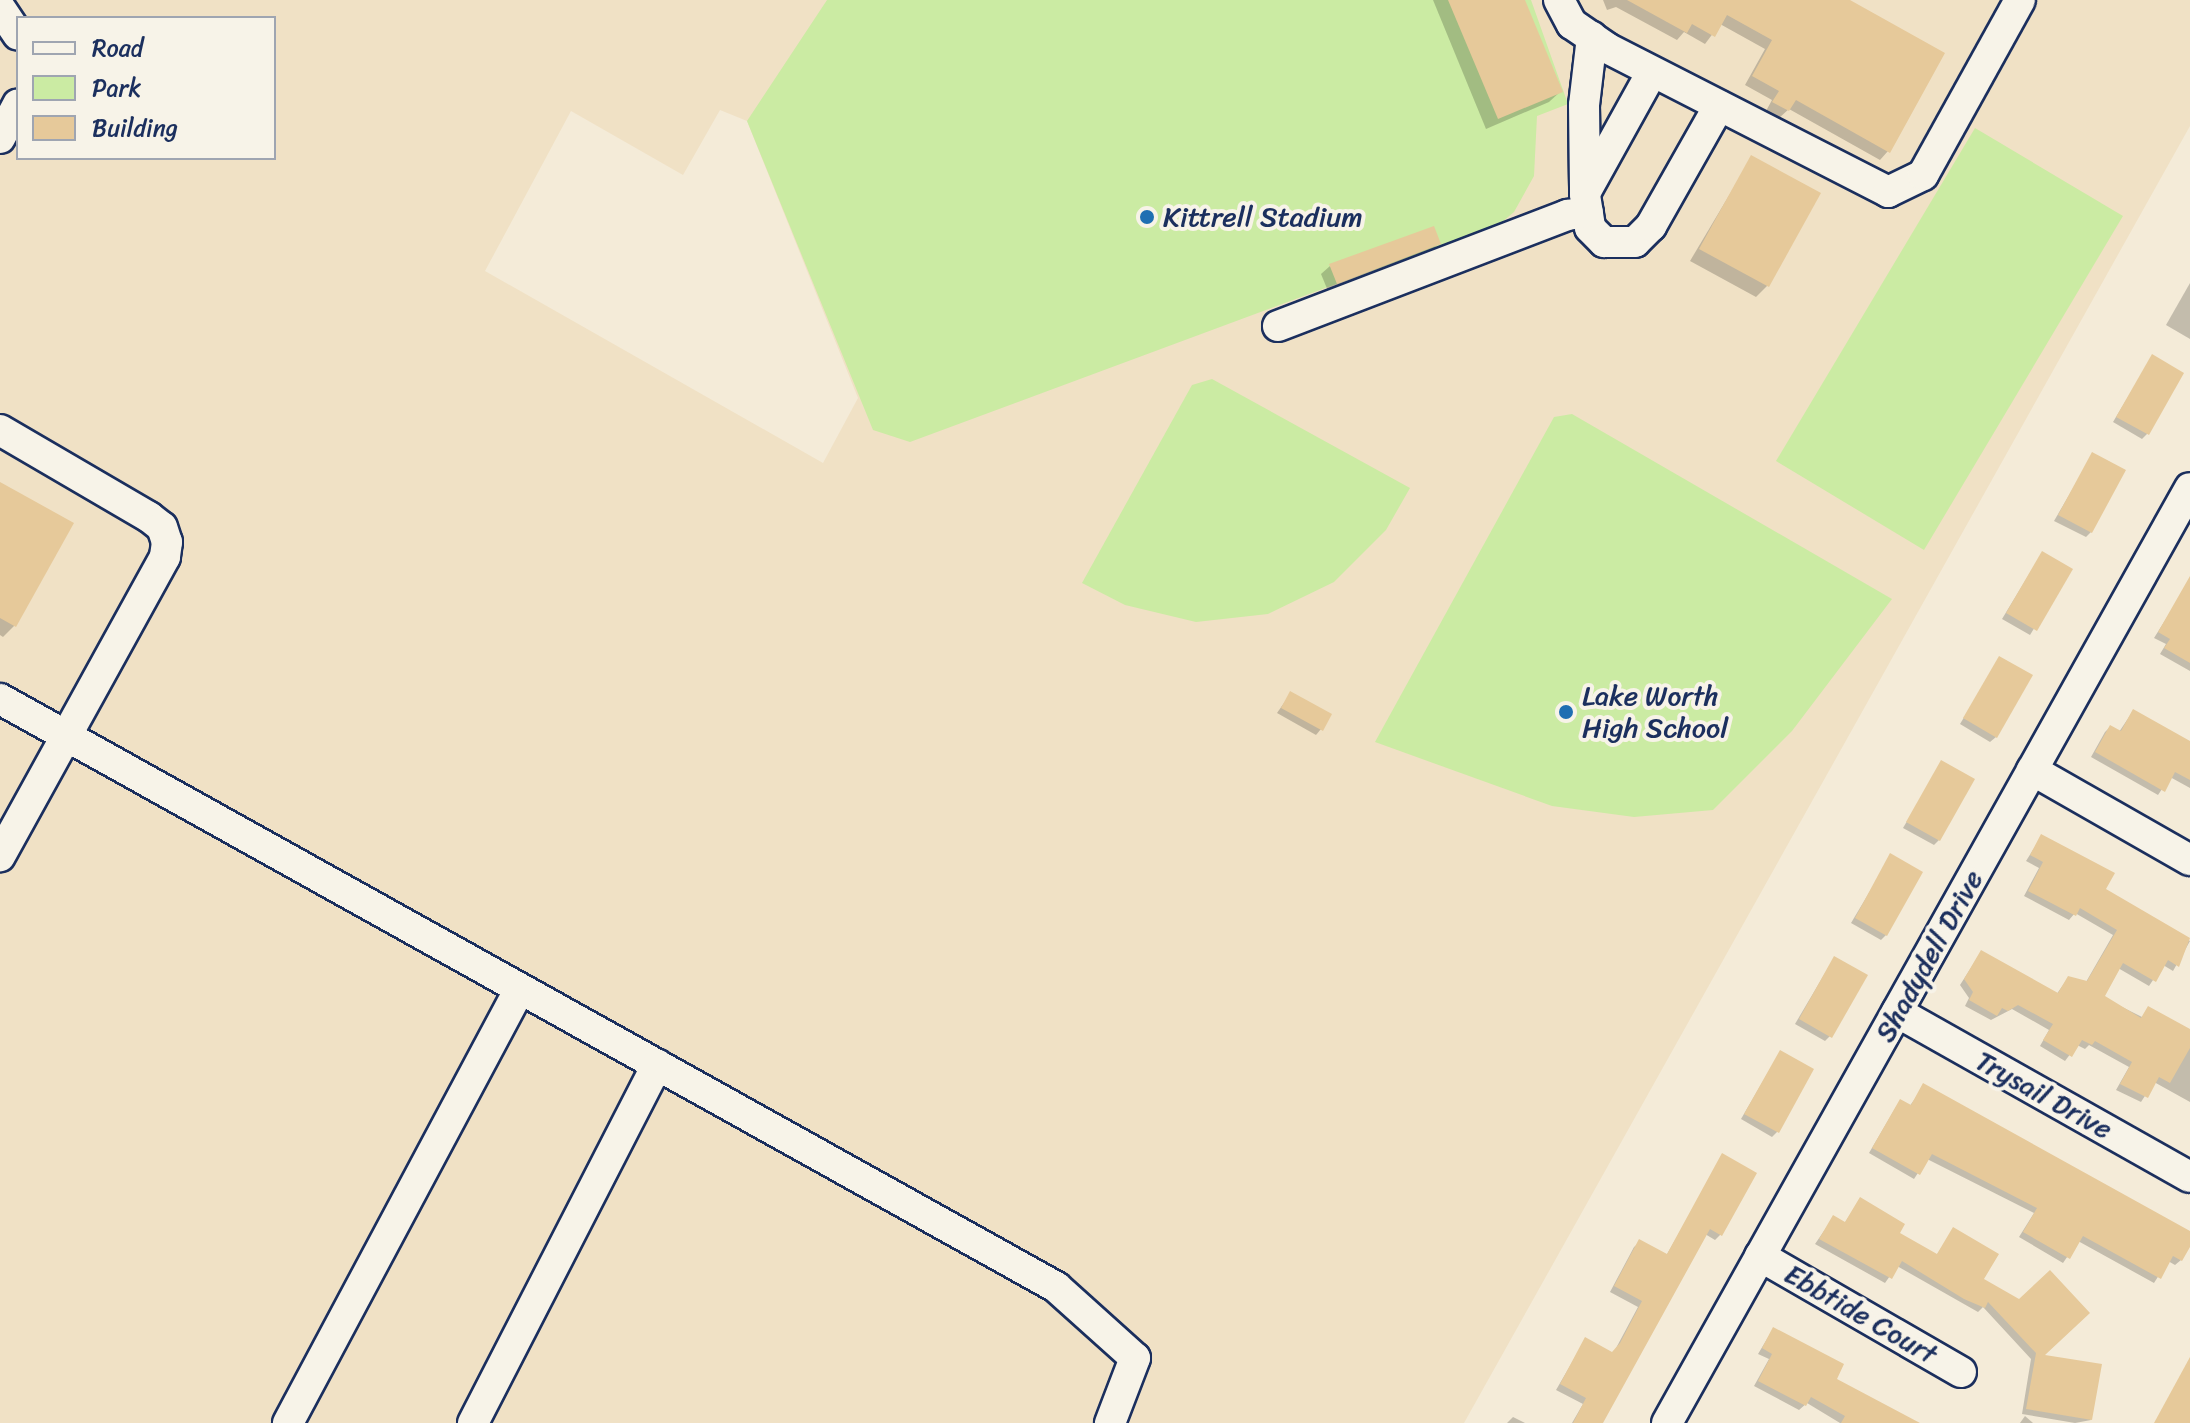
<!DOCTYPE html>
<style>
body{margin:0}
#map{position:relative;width:2190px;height:1423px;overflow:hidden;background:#f4ebd8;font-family:Sriracha,sans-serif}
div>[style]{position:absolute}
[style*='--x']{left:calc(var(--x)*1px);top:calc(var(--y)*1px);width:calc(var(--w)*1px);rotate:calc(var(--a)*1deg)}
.built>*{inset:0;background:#f0e1c5}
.green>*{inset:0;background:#cbeba3}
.shadow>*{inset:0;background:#0003}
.building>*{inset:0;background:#e6c99a}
.roads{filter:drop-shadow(2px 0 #1b2f5e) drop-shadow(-2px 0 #1b2f5e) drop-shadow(0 2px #1b2f5e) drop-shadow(0 -2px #1b2f5e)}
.minor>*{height:30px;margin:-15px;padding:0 15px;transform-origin:15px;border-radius:15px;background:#f7f3e8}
.dots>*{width:22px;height:22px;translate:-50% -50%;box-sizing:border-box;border:4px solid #f7f3e8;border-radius:50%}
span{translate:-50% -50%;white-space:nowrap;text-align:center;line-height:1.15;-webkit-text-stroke:8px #f7f3e8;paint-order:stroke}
.poi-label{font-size:28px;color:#1b2f5e}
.left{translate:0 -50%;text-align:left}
.street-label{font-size:28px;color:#1b2f5e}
.legend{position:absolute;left:16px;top:16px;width:260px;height:144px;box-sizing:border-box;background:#f7f3e8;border:2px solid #9fa5b1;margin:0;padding:10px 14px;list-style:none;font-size:24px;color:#1b2f5e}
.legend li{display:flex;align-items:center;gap:16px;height:40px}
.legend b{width:40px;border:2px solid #9fa5b1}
</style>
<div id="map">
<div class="built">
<i style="clip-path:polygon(evenodd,0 0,2190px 0,2190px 126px,1464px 1423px,0 1423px,0 0,18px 18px,274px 18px,274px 158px,18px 158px,18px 18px,0 0,720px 110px,747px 121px,858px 398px,823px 463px,485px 271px,571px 111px,683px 175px,720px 110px)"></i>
</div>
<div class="green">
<i style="clip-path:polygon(827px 0,1531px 0,1568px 104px,1537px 116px,1534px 176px,1514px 212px,1501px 223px,910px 442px,873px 430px,747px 121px)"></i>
<i style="clip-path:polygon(1975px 128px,2123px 216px,1924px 550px,1776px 461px)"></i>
<i style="clip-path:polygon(1212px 379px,1410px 488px,1386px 530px,1334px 582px,1268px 614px,1196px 622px,1125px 605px,1082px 583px,1192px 385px)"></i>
<i style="clip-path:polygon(1572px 414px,1892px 599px,1792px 731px,1713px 810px,1634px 817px,1552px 806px,1375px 742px,1554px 417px)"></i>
</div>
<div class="shadow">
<i style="clip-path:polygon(1433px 0,1523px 0,1561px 91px,1549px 102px,1486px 129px)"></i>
<i style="clip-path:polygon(1603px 0,1848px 0,1888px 151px,1880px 160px,1789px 109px,1779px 118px,1766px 111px,1772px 100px,1745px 85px,1765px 49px,1720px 24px,1705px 44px,1684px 32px,1677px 40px,1616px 7px,1607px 10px)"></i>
<i style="clip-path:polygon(1752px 157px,1767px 286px,1756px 297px,1690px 261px)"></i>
<i style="clip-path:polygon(1438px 244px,1430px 252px,1328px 291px,1321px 274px,1330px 266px)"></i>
<i style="clip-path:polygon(2190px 283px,2190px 339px,2166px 325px)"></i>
<i style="clip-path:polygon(2152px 357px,2147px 434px,2142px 439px,2113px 422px)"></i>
<i style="clip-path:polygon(2093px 454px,2091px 532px,2086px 537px,2054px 521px)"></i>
<i style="clip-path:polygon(0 484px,14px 626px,3px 637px,0 635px)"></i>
<i style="clip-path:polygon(2042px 553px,2070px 569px,2030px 635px,2002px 619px)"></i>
<i style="clip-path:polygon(2181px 595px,2190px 601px,2190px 671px,2160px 654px,2166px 644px,2154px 638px)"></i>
<i style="clip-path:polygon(2000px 658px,1996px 737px,1990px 742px,1960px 724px)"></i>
<i style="clip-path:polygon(1291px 693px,1321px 729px,1316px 735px,1277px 713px)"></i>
<i style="clip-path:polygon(2133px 711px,2190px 743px,2190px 788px,2170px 777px,2158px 795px,2091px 757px,2105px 732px,2110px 727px,2119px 732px)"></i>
<i style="clip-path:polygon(1942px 762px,1939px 840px,1934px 845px,1903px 828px)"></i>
<i style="clip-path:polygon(2041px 837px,2103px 890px,2190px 941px,2173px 971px,2163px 965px,2149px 986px,2118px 968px,2102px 997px,2190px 1041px,2190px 1102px,2154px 1082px,2141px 1102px,2116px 1090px,2129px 1067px,2089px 1045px,2085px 1049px,2077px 1045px,2065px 1061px,2040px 1046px,2049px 1030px,2012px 1009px,1991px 1020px,1965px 1006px,1969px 998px,1960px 985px,1981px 952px,2056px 995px,2068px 978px,2086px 982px,2113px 935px,2075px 913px,2069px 920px,2024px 896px,2039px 868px,2026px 861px)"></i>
<i style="clip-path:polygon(1891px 856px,1886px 935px,1881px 940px,1851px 923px)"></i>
<i style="clip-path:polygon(1834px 958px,1830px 1036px,1825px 1041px,1795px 1024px)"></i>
<i style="clip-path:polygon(1780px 1052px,1777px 1132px,1772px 1137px,1741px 1119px)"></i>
<i style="clip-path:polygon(1924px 1086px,2190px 1233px,2181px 1260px,2175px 1265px,2168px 1261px,2154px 1283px,2078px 1241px,2063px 1263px,2019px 1237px,2034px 1213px,1927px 1159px,1914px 1179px,1869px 1153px,1896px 1107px,1909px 1107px)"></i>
<i style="clip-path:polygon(1723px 1156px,1721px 1234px,1715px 1240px,1705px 1234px,1601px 1423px,1572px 1423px,1583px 1404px,1556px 1390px,1585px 1340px,1612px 1354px,1615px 1350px,1638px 1307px,1610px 1292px,1634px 1247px,1640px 1242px,1666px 1256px)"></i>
<i style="clip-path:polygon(1860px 1200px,1897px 1233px,1936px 1256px,1953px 1230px,1981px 1280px,2091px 1420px,2075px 1423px,2022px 1414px,2031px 1359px,1983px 1307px,1978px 1312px,1897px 1266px,1885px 1283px,1815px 1244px,1833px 1218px,1844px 1224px)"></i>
<i style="clip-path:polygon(1773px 1329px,1834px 1380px,1911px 1423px,1840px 1423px,1807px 1403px,1799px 1410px,1754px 1386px,1769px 1359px,1758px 1354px)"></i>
<i style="clip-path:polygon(2025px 1416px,2033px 1423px,2020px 1423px)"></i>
<i style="clip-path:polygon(1513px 1417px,1525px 1423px,1507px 1423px)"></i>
</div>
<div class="building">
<i style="clip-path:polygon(1448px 0,1525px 0,1563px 92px,1498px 119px)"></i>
<i style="clip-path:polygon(1627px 0,1850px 0,1945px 53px,1890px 153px,1796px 100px,1789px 111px,1772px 102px,1779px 91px,1752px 76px,1772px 40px,1727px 15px,1715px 37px,1692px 24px,1687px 33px)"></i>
<i style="clip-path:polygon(1751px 155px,1821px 193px,1769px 287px,1699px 249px)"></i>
<i style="clip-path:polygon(1434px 226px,1441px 244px,1337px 284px,1329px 264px)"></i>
<i style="clip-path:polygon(2152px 354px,2184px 373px,2149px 435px,2116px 417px)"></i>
<i style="clip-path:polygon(2092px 452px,2126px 470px,2092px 533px,2058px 515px)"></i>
<i style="clip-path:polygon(0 482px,74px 523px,16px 627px,0 618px)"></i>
<i style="clip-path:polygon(2042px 551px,2073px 569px,2037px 631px,2006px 613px)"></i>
<i style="clip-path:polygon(2190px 576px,2190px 663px,2164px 648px,2170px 639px,2158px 632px)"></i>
<i style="clip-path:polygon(1999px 656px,2033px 675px,1997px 738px,1963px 718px)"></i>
<i style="clip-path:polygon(1290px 691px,1332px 714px,1323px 731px,1281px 708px)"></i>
<i style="clip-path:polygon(2133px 709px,2190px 741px,2190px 780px,2175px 772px,2165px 792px,2095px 752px,2110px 725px,2121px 731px)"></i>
<i style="clip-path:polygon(1941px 760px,1975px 779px,1940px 841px,1906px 822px)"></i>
<i style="clip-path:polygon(2041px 834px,2115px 873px,2106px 889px,2190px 938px,2179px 967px,2168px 960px,2156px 982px,2123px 963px,2105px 996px,2141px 1018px,2148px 1006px,2190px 1029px,2190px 1048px,2170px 1083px,2159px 1077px,2148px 1098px,2120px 1084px,2132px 1062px,2095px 1041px,2092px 1045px,2082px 1040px,2072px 1057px,2043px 1040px,2053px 1024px,2018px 1005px,2008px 1011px,2002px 1008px,1997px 1016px,1969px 1000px,1973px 992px,1964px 979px,1981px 950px,2058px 993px,2068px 976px,2087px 981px,2117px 930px,2080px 908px,2076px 916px,2028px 891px,2043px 862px,2030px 855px)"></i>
<i style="clip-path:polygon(1890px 853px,1923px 872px,1887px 936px,1855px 918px)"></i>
<i style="clip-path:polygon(1834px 956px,1868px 975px,1832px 1038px,1799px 1019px)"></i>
<i style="clip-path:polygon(1780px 1050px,1814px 1069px,1779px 1133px,1744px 1114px)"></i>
<i style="clip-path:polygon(1923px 1083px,2190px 1231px,2190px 1247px,2182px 1261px,2173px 1256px,2161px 1279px,2083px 1236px,2070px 1259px,2023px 1232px,2037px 1208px,1932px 1154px,1920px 1175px,1872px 1148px,1900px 1099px,1911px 1105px)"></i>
<i style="clip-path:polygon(1722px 1153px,1757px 1173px,1722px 1236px,1710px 1229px,1603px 1423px,1573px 1423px,1586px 1398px,1560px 1384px,1585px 1337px,1612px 1352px,1620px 1343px,1642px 1301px,1614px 1286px,1639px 1239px,1667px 1254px)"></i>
<i style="clip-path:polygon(1860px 1197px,1905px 1224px,1900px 1233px,1937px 1254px,1953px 1227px,1999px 1254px,1984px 1279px,2019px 1299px,2050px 1270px,2090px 1313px,2045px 1355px,2102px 1364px,2092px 1420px,2026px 1409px,2036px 1353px,1988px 1302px,1985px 1308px,1964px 1299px,1902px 1261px,1892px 1279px,1819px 1239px,1833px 1215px,1845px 1222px)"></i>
<i style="clip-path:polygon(1773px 1327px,1844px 1364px,1837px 1379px,1920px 1423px,1841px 1423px,1845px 1416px,1811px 1397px,1806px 1406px,1758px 1381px,1772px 1354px,1762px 1348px)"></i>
<i style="clip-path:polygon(2190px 1357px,2190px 1423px,2154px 1423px)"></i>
</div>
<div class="roads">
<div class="minor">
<i style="--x:1559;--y:0;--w:27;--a:62"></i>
<i style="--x:1572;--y:24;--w:42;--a:34.4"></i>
<i style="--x:1607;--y:48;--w:316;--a:27.1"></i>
<i style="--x:1888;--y:192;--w:39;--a:-26"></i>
<i style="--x:1923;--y:175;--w:200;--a:-61"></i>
<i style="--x:0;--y:8;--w:32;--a:56"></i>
<i style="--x:1592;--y:37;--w:68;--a:96.7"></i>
<i style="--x:1584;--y:105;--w:88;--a:89.3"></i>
<i style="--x:1585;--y:193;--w:138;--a:-61"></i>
<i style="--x:0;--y:138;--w:38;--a:-62"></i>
<i style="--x:1585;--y:195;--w:33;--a:81"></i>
<i style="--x:1590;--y:228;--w:20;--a:45"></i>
<i style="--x:1604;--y:242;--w:31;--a:0"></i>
<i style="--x:1635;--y:242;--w:23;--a:-45"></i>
<i style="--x:1651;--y:226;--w:138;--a:-60.5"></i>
<i style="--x:1278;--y:326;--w:310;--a:-21"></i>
<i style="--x:1567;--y:215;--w:21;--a:-8"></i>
<i style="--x:0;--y:430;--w:173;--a:30.3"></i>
<i style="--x:149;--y:517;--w:16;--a:38"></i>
<i style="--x:162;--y:527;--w:16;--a:72"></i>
<i style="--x:167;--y:542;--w:15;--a:98"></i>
<i style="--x:165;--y:557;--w:342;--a:118.9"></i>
<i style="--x:0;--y:699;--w:1209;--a:29.11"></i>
<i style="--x:1056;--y:1287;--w:106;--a:41.9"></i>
<i style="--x:1135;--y:1358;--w:70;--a:111"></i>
<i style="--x:2032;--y:770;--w:182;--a:29.7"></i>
<i style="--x:1897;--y:1012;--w:336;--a:29.4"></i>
<i style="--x:1760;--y:1256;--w:232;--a:30"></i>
<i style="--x:288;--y:1423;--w:492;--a:-61.9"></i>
<i style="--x:473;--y:1423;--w:403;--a:-62.8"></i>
<i style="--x:1667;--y:1423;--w:1071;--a:-60.78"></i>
</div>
</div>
<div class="dots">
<i style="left:1147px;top:217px;background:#1f6fb2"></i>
<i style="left:1566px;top:712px;background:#1f6fb2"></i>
</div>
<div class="poi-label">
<span class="left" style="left:1163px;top:217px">Kittrell Stadium</span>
<span class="left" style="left:1582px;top:712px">Lake Worth<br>High School</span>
</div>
<div class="street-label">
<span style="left:1929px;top:956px;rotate:-61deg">Shadydell Drive</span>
<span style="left:2044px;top:1095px;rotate:29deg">Trysail Drive</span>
<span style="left:1861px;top:1314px;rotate:30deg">Ebbtide Court</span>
</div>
<ul class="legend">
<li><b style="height:10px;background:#f7f3e8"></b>Road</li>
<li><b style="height:22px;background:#cbeba3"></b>Park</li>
<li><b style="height:22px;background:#e6c99a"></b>Building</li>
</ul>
</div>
